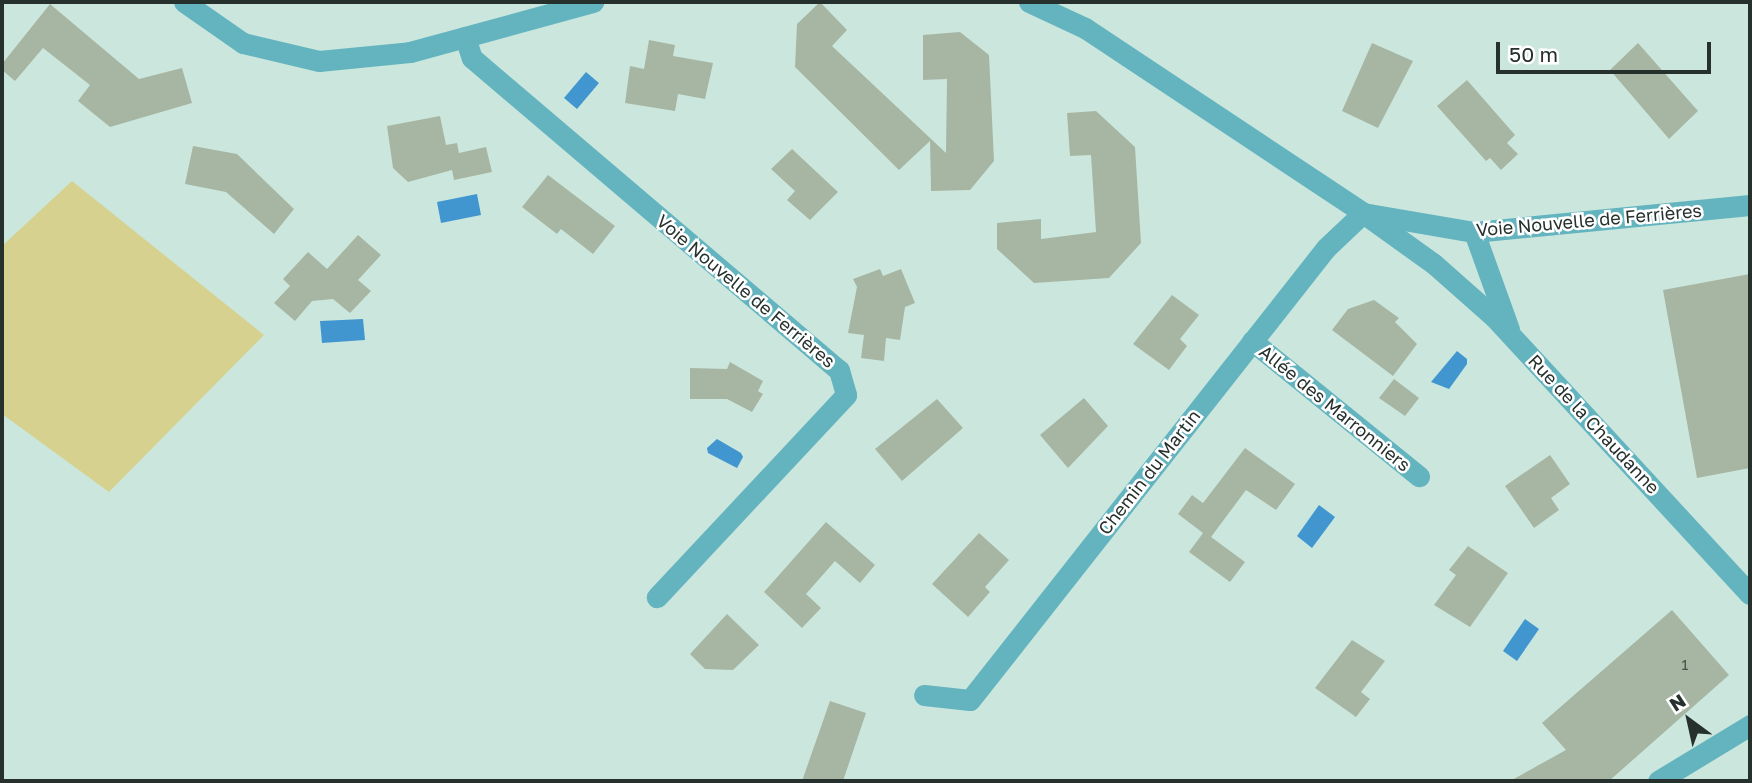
<!DOCTYPE html>
<meta charset="utf-8">
<style>
body{margin:0}
#map{position:relative;width:1752px;height:783px;overflow:hidden;background:#cbe7dd;font-family:"Golos Text",sans-serif}
div>[style]{position:absolute}
[style*='--x']{left:calc(var(--x)*1px);top:calc(var(--y)*1px);width:calc(var(--w)*1px);rotate:calc(var(--a)*1deg)}
.green>*{inset:0;background:#d6d18f}
.water>*{inset:0;background:#4196d0}
.building>*{inset:0;background:#a7b6a3}
.minor>*{height:21px;margin:-10.5px;padding:0 10.5px;transform-origin:10.5px;border-radius:10.5px;background:#64b4c0}
.tertiary>*{height:21px;margin:-10.5px;padding:0 10.5px;transform-origin:10.5px;border-radius:10.5px;background:#64b4c0}
span{translate:-50% -50%;white-space:nowrap;text-align:center;line-height:1.15;-webkit-text-stroke:5px #fff;paint-order:stroke}
.number-label{font-size:14px;color:#46524b}
.number-label span{-webkit-text-stroke-width:0}
.street-label{font-size:18px;color:#26312e}
.frame{position:absolute;inset:0;border:4px solid #26312e;pointer-events:none}
.north{position:absolute;left:1654px;top:685px;width:70px;height:70px;-webkit-text-stroke:5px #fff;paint-order:stroke;rotate:327deg;font-size:19px;font-weight:700;line-height:28px;text-align:center;color:#26312e}
.north::after{content:'';display:block;margin:auto;width:24px;height:32px;background:#26312e;clip-path:polygon(50% 0,100% 100%,50% 72%,0 100%)}
.scale{position:absolute;left:1496px;top:42px;width:215px;height:32px;box-sizing:border-box;border:4px solid #26312e;border-top:0;padding-left:9px;font-size:21px;line-height:24px;white-space:nowrap;color:#26312e;-webkit-text-stroke:5px #fff;paint-order:stroke}
</style>
<div id="map">
<div class="green">
<i style="clip-path:polygon(72px 181px,264px 335px,109px 492px,2px 414px,2px 246px)"></i>
</div>
<div class="water">
<i style="clip-path:polygon(586px 72px,599px 83px,577px 109px,564px 98px)"></i>
<i style="clip-path:polygon(477px 194px,481px 215px,441px 223px,437px 202px)"></i>
<i style="clip-path:polygon(363px 319px,365px 340px,322px 343px,320px 321px)"></i>
<i style="clip-path:polygon(1457px 351px,1467px 359px,1467px 364px,1449px 389px,1431px 382px)"></i>
<i style="clip-path:polygon(717px 439px,741px 453px,743px 457px,737px 468px,708px 453px,707px 448px)"></i>
<i style="clip-path:polygon(1319px 505px,1335px 517px,1312px 548px,1297px 536px)"></i>
<i style="clip-path:polygon(1525px 619px,1539px 629px,1517px 661px,1503px 651px)"></i>
</div>
<div class="building">
<i style="clip-path:polygon(820px 2px,847px 30px,832px 46px,946px 153px,947px 79px,923px 80px,923px 35px,960px 32px,989px 55px,994px 161px,970px 190px,931px 191px,930px 141px,899px 170px,795px 67px,797px 24px)"></i>
<i style="clip-path:polygon(50px 4px,139px 79px,182px 68px,192px 103px,110px 127px,78px 101px,90px 85px,43px 48px,15px 81px,2px 70px,2px 64px)"></i>
<i style="clip-path:polygon(649px 40px,675px 45px,673px 56px,713px 63px,705px 99px,678px 94px,675px 111px,625px 103px,630px 66px,644px 69px)"></i>
<i style="clip-path:polygon(1372px 43px,1413px 61px,1378px 128px,1342px 111px)"></i>
<i style="clip-path:polygon(1638px 43px,1698px 111px,1669px 139px,1610px 70px)"></i>
<i style="clip-path:polygon(1467px 80px,1515px 135px,1507px 143px,1518px 154px,1501px 170px,1490px 158px,1486px 161px,1437px 106px)"></i>
<i style="clip-path:polygon(1096px 111px,1135px 147px,1141px 243px,1109px 278px,1034px 283px,997px 249px,997px 223px,1041px 219px,1041px 239px,1096px 232px,1091px 155px,1070px 156px,1067px 113px)"></i>
<i style="clip-path:polygon(440px 116px,446px 145px,457px 143px,459px 153px,486px 147px,492px 172px,454px 180px,452px 170px,408px 182px,393px 168px,387px 126px)"></i>
<i style="clip-path:polygon(193px 146px,237px 154px,294px 209px,274px 234px,226px 192px,185px 184px)"></i>
<i style="clip-path:polygon(792px 149px,838px 192px,810px 220px,787px 200px,795px 191px,771px 169px)"></i>
<i style="clip-path:polygon(548px 175px,615px 226px,593px 254px,561px 229px,557px 234px,522px 207px)"></i>
<i style="clip-path:polygon(358px 235px,381px 255px,358px 280px,371px 291px,350px 313px,333px 299px,312px 301px,295px 321px,274px 303px,290px 286px,283px 279px,308px 252px,327px 269px)"></i>
<i style="clip-path:polygon(880px 269px,883px 276px,901px 269px,915px 303px,905px 307px,900px 340px,886px 338px,884px 361px,861px 358px,864px 335px,848px 333px,857px 287px,853px 279px)"></i>
<i style="clip-path:polygon(1750px 274px,1750px 468px,1697px 478px,1663px 290px)"></i>
<i style="clip-path:polygon(1172px 295px,1199px 315px,1180px 339px,1187px 346px,1169px 370px,1133px 344px)"></i>
<i style="clip-path:polygon(1374px 300px,1399px 318px,1395px 322px,1417px 344px,1393px 376px,1332px 330px,1348px 309px)"></i>
<i style="clip-path:polygon(730px 362px,763px 381px,758px 391px,763px 394px,752px 412px,727px 399px,690px 399px,690px 368px,727px 369px)"></i>
<i style="clip-path:polygon(1394px 379px,1419px 398px,1405px 416px,1379px 398px)"></i>
<i style="clip-path:polygon(1084px 398px,1108px 426px,1068px 468px,1040px 435px)"></i>
<i style="clip-path:polygon(937px 399px,963px 428px,902px 481px,875px 449px)"></i>
<i style="clip-path:polygon(1245px 448px,1295px 484px,1276px 510px,1246px 490px,1211px 537px,1245px 562px,1230px 582px,1189px 552px,1203px 533px,1178px 514px,1192px 495px,1203px 503px)"></i>
<i style="clip-path:polygon(1550px 455px,1570px 484px,1551px 498px,1559px 510px,1534px 528px,1505px 486px)"></i>
<i style="clip-path:polygon(826px 522px,875px 565px,860px 583px,835px 561px,806px 594px,821px 608px,802px 628px,764px 592px)"></i>
<i style="clip-path:polygon(979px 533px,1009px 560px,985px 587px,990px 592px,968px 617px,932px 584px)"></i>
<i style="clip-path:polygon(1468px 546px,1508px 573px,1470px 627px,1434px 605px,1456px 575px,1449px 570px)"></i>
<i style="clip-path:polygon(1672px 610px,1729px 675px,1609px 781px,1510px 781px,1566px 750px,1542px 723px)"></i>
<i style="clip-path:polygon(727px 614px,759px 645px,733px 670px,705px 669px,690px 654px)"></i>
<i style="clip-path:polygon(1352px 640px,1385px 661px,1361px 692px,1370px 699px,1356px 717px,1315px 688px)"></i>
<i style="clip-path:polygon(830px 701px,866px 713px,843px 781px,802px 781px)"></i>
</div>
<div class="minor">
<i style="--x:465;--y:37;--w:22;--a:72"></i>
<i style="--x:472;--y:58;--w:482;--a:40.4"></i>
<i style="--x:839;--y:370;--w:26;--a:74"></i>
<i style="--x:846;--y:395;--w:277;--a:133.1"></i>
<i style="--x:1474;--y:232;--w:103;--a:70.2"></i>
<i style="--x:1252;--y:341;--w:215;--a:39"></i>
<i style="--x:924;--y:695;--w:46;--a:6.2"></i>
<i style="--x:970;--y:700;--w:575;--a:-51.78"></i>
<i style="--x:1326;--y:248;--w:51;--a:-43.4"></i>
<i style="--x:1363;--y:213;--w:87;--a:35.7"></i>
<i style="--x:1434;--y:264;--w:80;--a:41.5"></i>
<i style="--x:1494;--y:317;--w:377;--a:47.3"></i>
<i style="--x:1658;--y:781;--w:108;--a:-31.3"></i>
</div>
<div class="tertiary">
<i style="--x:184;--y:2;--w:72;--a:34.8"></i>
<i style="--x:243;--y:43;--w:78;--a:13.3"></i>
<i style="--x:319;--y:61;--w:91;--a:-5.6"></i>
<i style="--x:410;--y:52;--w:190;--a:-15.3"></i>
<i style="--x:1029;--y:2;--w:62;--a:24.9"></i>
<i style="--x:1085;--y:28;--w:334;--a:33.6"></i>
<i style="--x:1363;--y:213;--w:113;--a:9.7"></i>
<i style="--x:1474;--y:232;--w:277;--a:-5.6"></i>
</div>
<div class="number-label">
<span style="left:1685px;top:665px">1</span>
</div>
<div class="street-label">
<span style="left:1589px;top:220px;rotate:-5deg">Voie Nouvelle de Ferrières</span>
<span style="left:746px;top:291px;rotate:40deg">Voie Nouvelle de Ferrières</span>
<span style="left:1335px;top:408px;rotate:39deg">Allée des Marronniers</span>
<span style="left:1594px;top:424px;rotate:47deg">Rue de la Chaudanne</span>
<span style="left:1149px;top:472px;rotate:-52deg">Chemin du Martin</span>
</div>
<div class="frame"></div>
<div class="north">N</div>
<div class="scale">50 m</div>
</div>
